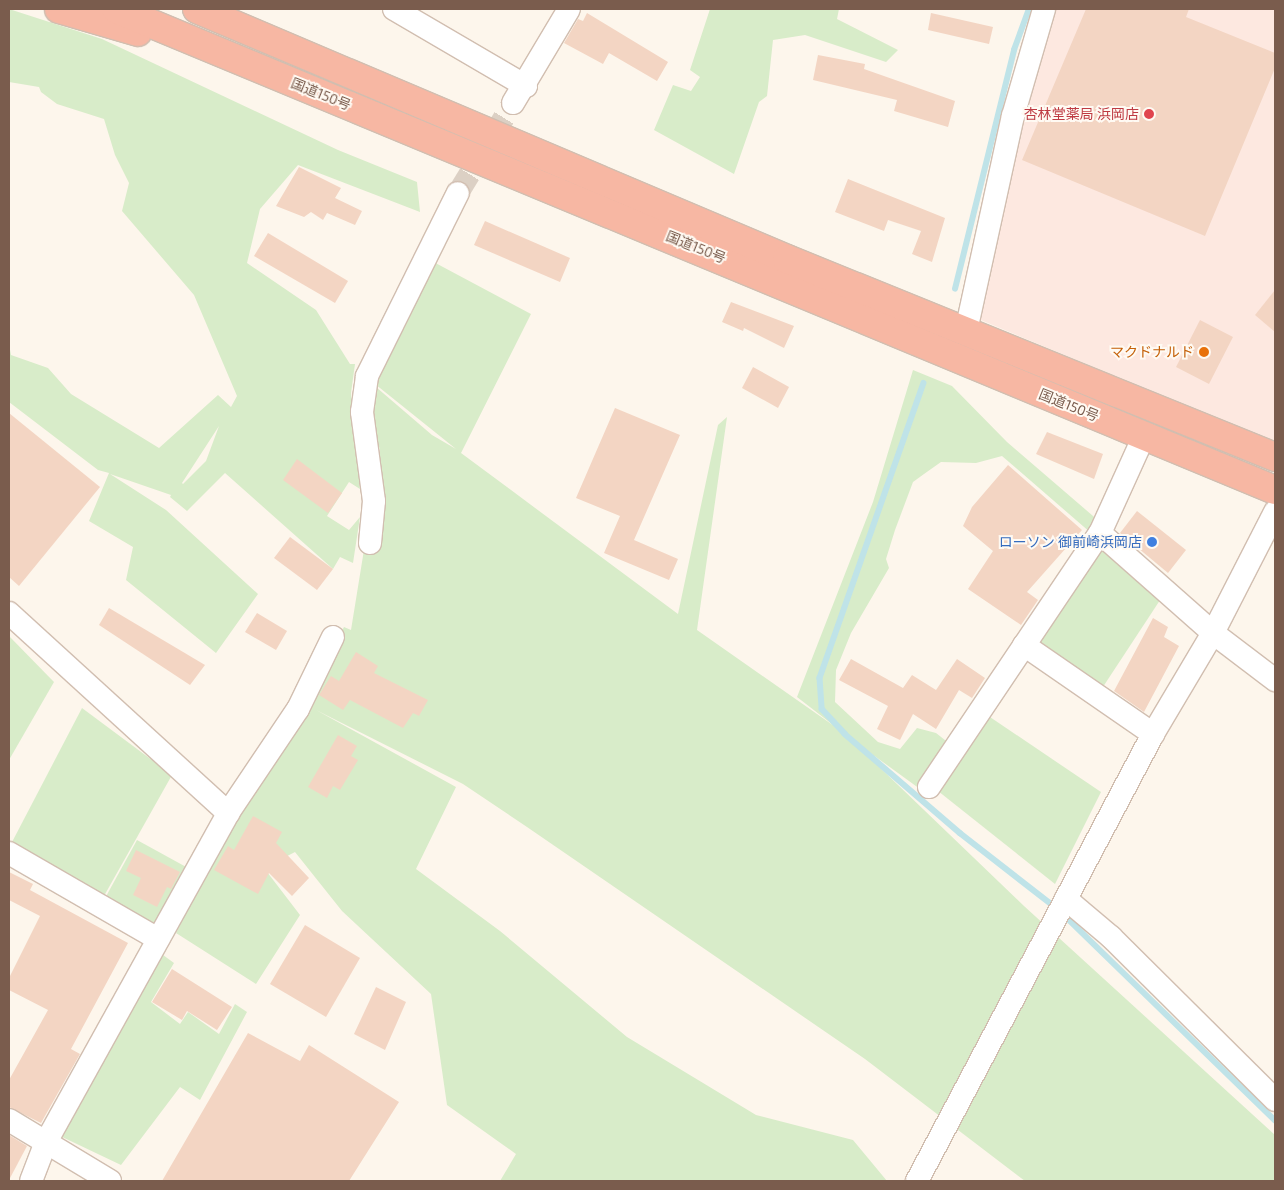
<!DOCTYPE html>
<meta charset="utf-8">
<style>
body{margin:0}
#map{position:relative;width:1284px;height:1190px;overflow:hidden;background:#fdf6ec;font-family:"Exo 2","Noto Sans JP",sans-serif}
div>[style]{position:absolute}
[style*='--x']{left:calc(var(--x)*1px);top:calc(var(--y)*1px);width:calc(var(--w)*1px);rotate:calc(var(--a)*1deg)}
.commercial>*{inset:0;background:#fde8e0}
.green>*{inset:0;background:#d8ecc9}
.stream>*{height:5.5px;margin:-2.75px;padding:0 2.75px;transform-origin:2.75px;border-radius:2.75px;background:#bfe3e8}
.building>*{inset:0;background:#f3d5c3}
.minor-tunnel>*{height:22px;margin-top:-11px;transform-origin:0;background:repeating-linear-gradient(90deg,#dcd0c4 0 22px,transparent 0 33px)}
.roads{filter:drop-shadow(1px 0 #d1beb0) drop-shadow(-1px 0 #d1beb0) drop-shadow(0 1px #d1beb0) drop-shadow(0 -1px #d1beb0)}
.minor>*{height:22px;margin:-11px;padding:0 11px;transform-origin:11px;border-radius:11px;background:#fff}
.highway>*{height:28px;margin:-14px;padding:0 14px;transform-origin:14px;border-radius:14px;background:#f7b7a3}
.dots>*{width:14px;height:14px;translate:-50% -50%;box-sizing:border-box;border:2px solid #fffaf3;border-radius:50%}
span{translate:-50% -50%;white-space:nowrap;text-align:center;line-height:1.15;-webkit-text-stroke:4px #fffaf3;paint-order:stroke}
.street-label{font-size:14px;color:#7a5c4d}
.health-label{font-size:14px;color:#be3a42}
.right{translate:-100% -50%;text-align:right}
.food-label{font-size:14px;color:#c56008}
.shop-label{font-size:14px;color:#366cbe}
.frame{position:absolute;inset:0;border:10px solid #7a5c4d;pointer-events:none}
</style>
<div id="map">
<div class="commercial">
<i style="clip-path:polygon(1050px 9px,1275px 9px,1275px 443px,969px 315px)"></i>
</div>
<div class="green">
<i style="clip-path:polygon(evenodd,9px 9px,102px 39px,338px 150px,417px 182px,420px 212px,298px 165px,260px 209px,247px 263px,316px 310px,350px 364px,355px 364px,351px 393px,360px 489px,349px 482px,327px 516px,349px 530px,360px 517px,353px 563px,340px 557px,333px 569px,225px 473px,187px 511px,170px 497px,171px 495px,110px 474px,166px 510px,258px 594px,216px 653px,126px 580px,133px 547px,89px 521px,109px 473px,98px 470px,9px 402px,9px 344px,11px 355px,48px 368px,71px 394px,159px 448px,218px 395px,231px 407px,237px 396px,194px 295px,122px 211px,129px 183px,115px 155px,104px 119px,57px 104px,41px 92px,39px 87px,9px 82px,9px 9px,219px 426px,206px 461px,183px 484px,182px 483px,219px 426px)"></i>
<i style="clip-path:polygon(710px 9px,839px 9px,837px 19px,898px 50px,886px 62px,805px 35px,773px 40px,767px 96px,759px 102px,734px 174px,654px 130px,673px 85px,691px 91px,700px 77px,690px 70px)"></i>
<i style="clip-path:polygon(428px 259px,531px 314px,461px 453px,678px 614px,718px 425px,727px 417px,697px 630px,837px 728px,797px 697px,873px 502px,913px 370px,952px 386px,1007px 442px,1100px 522px,1091px 533px,1002px 456px,976px 463px,941px 462px,924px 474px,913px 482px,895px 530px,886px 559px,889px 568px,851px 633px,836px 670px,835px 702px,878px 742px,900px 749px,917px 728px,936px 733px,950px 744px,920px 789px,847px 736px,1024px 906px,1275px 1135px,1275px 1181px,1025px 1181px,865px 1059px,527px 827px,463px 784px,316px 710px,456px 787px,416px 869px,500px 931px,627px 1037px,756px 1115px,853px 1140px,887px 1181px,500px 1181px,516px 1154px,447px 1105px,431px 994px,342px 911px,295px 852px,264px 868px,300px 915px,256px 984px,176px 933px,230px 824px,304px 704px,344px 627px,351px 630px,380px 451px,368px 400px,376px 387px,432px 435px,456px 449px,375px 384px)"></i>
<i style="clip-path:polygon(1094px 542px,1166px 591px,1097px 696px,1028px 640px)"></i>
<i style="clip-path:polygon(9px 636px,54px 682px,9px 760px)"></i>
<i style="clip-path:polygon(82px 708px,172px 775px,104px 896px,11px 844px)"></i>
<i style="clip-path:polygon(987px 715px,1101px 792px,1055px 884px,938px 791px)"></i>
<i style="clip-path:polygon(137px 840px,188px 868px,155px 923px,149px 925px,104px 900px)"></i>
<i style="clip-path:polygon(163px 955px,174px 963px,151px 1002px,180px 1024px,188px 1012px,219px 1034px,235px 1004px,247px 1012px,200px 1100px,180px 1087px,121px 1165px,58px 1135px)"></i>
</div>
<div class="stream">
<i style="--x:955;--y:289;--w:246;--a:-76.1"></i>
<i style="--x:1014;--y:50;--w:44;--a:-69.9"></i>
<i style="--x:924;--y:383;--w:313;--a:109.4"></i>
<i style="--x:820;--y:678;--w:31;--a:86"></i>
<i style="--x:822;--y:709;--w:34;--a:47"></i>
<i style="--x:845;--y:734;--w:152;--a:40.7"></i>
<i style="--x:960;--y:833;--w:120;--a:37.9"></i>
<i style="--x:1064;--y:915;--w:294;--a:44.2"></i>
</div>
<div class="building">
<i style="clip-path:polygon(1086px 9px,1189px 9px,1186px 17px,1275px 53px,1275px 68px,1205px 236px,1022px 160px)"></i>
<i style="clip-path:polygon(587px 13px,668px 62px,657px 81px,609px 53px,603px 64px,564px 43px,578px 19px,583px 21px)"></i>
<i style="clip-path:polygon(931px 13px,993px 27px,989px 44px,928px 30px)"></i>
<i style="clip-path:polygon(818px 55px,865px 64px,864px 69px,955px 101px,948px 127px,894px 111px,897px 100px,813px 80px)"></i>
<i style="clip-path:polygon(299px 167px,341px 188px,335px 198px,362px 211px,355px 225px,327px 213px,323px 220px,311px 212px,304px 217px,276px 206px)"></i>
<i style="clip-path:polygon(848px 179px,945px 218px,932px 262px,912px 254px,921px 231px,888px 220px,884px 231px,835px 212px)"></i>
<i style="clip-path:polygon(485px 221px,570px 258px,560px 282px,474px 245px)"></i>
<i style="clip-path:polygon(268px 233px,348px 281px,335px 303px,254px 256px)"></i>
<i style="clip-path:polygon(1275px 290px,1275px 332px,1255px 315px)"></i>
<i style="clip-path:polygon(731px 302px,794px 326px,784px 348px,744px 328px,743px 331px,722px 322px)"></i>
<i style="clip-path:polygon(1200px 320px,1233px 337px,1209px 384px,1176px 367px)"></i>
<i style="clip-path:polygon(753px 367px,789px 387px,778px 408px,742px 388px)"></i>
<i style="clip-path:polygon(615px 408px,680px 435px,634px 540px,678px 559px,669px 580px,604px 553px,620px 516px,576px 498px)"></i>
<i style="clip-path:polygon(9px 413px,100px 487px,19px 586px,9px 577px)"></i>
<i style="clip-path:polygon(1047px 432px,1103px 454px,1094px 479px,1036px 454px)"></i>
<i style="clip-path:polygon(297px 459px,342px 493px,328px 513px,283px 480px)"></i>
<i style="clip-path:polygon(1008px 465px,1082px 530px,1027px 592px,1038px 600px,1021px 625px,968px 589px,993px 551px,963px 526px,972px 507px)"></i>
<i style="clip-path:polygon(1137px 511px,1186px 550px,1168px 573px,1120px 533px)"></i>
<i style="clip-path:polygon(290px 537px,333px 569px,317px 590px,274px 558px)"></i>
<i style="clip-path:polygon(109px 608px,205px 665px,190px 685px,99px 625px)"></i>
<i style="clip-path:polygon(257px 613px,287px 631px,276px 650px,245px 632px)"></i>
<i style="clip-path:polygon(1153px 618px,1168px 627px,1164px 637px,1179px 646px,1144px 712px,1114px 691px)"></i>
<i style="clip-path:polygon(356px 652px,378px 666px,374px 673px,428px 700px,419px 716px,413px 713px,403px 728px,350px 700px,343px 710px,319px 695px,331px 676px,339px 681px)"></i>
<i style="clip-path:polygon(851px 659px,903px 688px,912px 675px,936px 690px,957px 659px,985px 678px,972px 698px,959px 690px,936px 729px,913px 714px,900px 740px,877px 729px,888px 706px,839px 680px)"></i>
<i style="clip-path:polygon(338px 735px,357px 746px,351px 756px,358px 760px,340px 790px,333px 786px,327px 798px,308px 787px)"></i>
<i style="clip-path:polygon(253px 816px,282px 832px,276px 843px,309px 878px,292px 896px,269px 873px,258px 894px,214px 870px,228px 846px,234px 850px)"></i>
<i style="clip-path:polygon(136px 850px,180px 872px,171px 889px,167px 887px,157px 907px,133px 895px,141px 878px,126px 871px)"></i>
<i style="clip-path:polygon(9px 872px,33px 884px,30px 890px,128px 943px,71px 1049px,80px 1054px,41px 1123px,9px 1107px,9px 1080px,48px 1010px,9px 990px,9px 978px,40px 916px,9px 900px)"></i>
<i style="clip-path:polygon(305px 925px,360px 958px,326px 1017px,270px 984px)"></i>
<i style="clip-path:polygon(172px 969px,232px 1007px,217px 1030px,187px 1011px,182px 1020px,152px 1002px)"></i>
<i style="clip-path:polygon(376px 987px,406px 1002px,385px 1050px,354px 1034px)"></i>
<i style="clip-path:polygon(248px 1033px,300px 1061px,309px 1045px,399px 1102px,349px 1181px,162px 1181px)"></i>
<i style="clip-path:polygon(9px 1135px,27px 1146px,9px 1180px)"></i>
</div>
<div class="minor-tunnel">
<i style="--x:458;--y:193;--w:105;--a:-58.6"></i>
</div>
<div class="roads">
<div class="minor">
<i style="--x:394;--y:9;--w:153;--a:30.3"></i>
<i style="--x:513;--y:103;--w:109;--a:-59.2"></i>
<i style="--x:966;--y:331;--w:220;--a:-77.7"></i>
<i style="--x:1013;--y:116;--w:111;--a:-73.8"></i>
<i style="--x:1100;--y:533;--w:151;--a:41.5"></i>
<i style="--x:1213;--y:633;--w:78;--a:37.2"></i>
<i style="--x:370;--y:543;--w:42;--a:-84.6"></i>
<i style="--x:374;--y:501;--w:90;--a:-97.7"></i>
<i style="--x:362;--y:412;--w:36;--a:-82"></i>
<i style="--x:367;--y:376;--w:204;--a:-63.6"></i>
<i style="--x:9;--y:613;--w:297;--a:42.4"></i>
<i style="--x:1024;--y:645;--w:157;--a:34.6"></i>
<i style="--x:929;--y:787;--w:306;--a:-56.1"></i>
<i style="--x:1100;--y:533;--w:107;--a:-65.6"></i>
<i style="--x:9;--y:853;--w:172;--a:30"></i>
<i style="--x:1066;--y:899;--w:59;--a:40.2"></i>
<i style="--x:1111;--y:937;--w:231;--a:44.8"></i>
<i style="--x:9;--y:1120;--w:118;--a:31.1"></i>
<i style="--x:31;--y:1181;--w:42;--a:-69"></i>
<i style="--x:46;--y:1142;--w:376;--a:-61"></i>
<i style="--x:228;--y:813;--w:125;--a:-56.1"></i>
<i style="--x:298;--y:709;--w:80;--a:-64.1"></i>
<i style="--x:917;--y:1181;--w:505;--a:-62.17"></i>
<i style="--x:1153;--y:734;--w:117;--a:-59.3"></i>
<i style="--x:1213;--y:633;--w:136;--a:-62.9"></i>
</div>
<div class="highway">
<i style="--x:59;--y:9;--w:82;--a:16.2"></i>
<i style="--x:116;--y:9;--w:1255;--a:22.54"></i>
<i style="--x:197;--y:9;--w:641;--a:22.96"></i>
<i style="--x:787;--y:259;--w:527;--a:22.08"></i>
</div>
</div>
<div class="dots">
<i style="left:1149px;top:114px;background:#e0444e"></i>
<i style="left:1204px;top:352px;background:#e8710a"></i>
<i style="left:1152px;top:542px;background:#3f7fe0"></i>
</div>
<div class="street-label">
<span style="left:321px;top:94px;rotate:22deg">国道150号</span>
<span style="left:696px;top:247px;rotate:22deg">国道150号</span>
<span style="left:1069px;top:405px;rotate:22deg">国道150号</span>
</div>
<div class="health-label">
<span class="right" style="left:1139px;top:114px">杏林堂薬局 浜岡店</span>
</div>
<div class="food-label">
<span class="right" style="left:1194px;top:352px">マクドナルド</span>
</div>
<div class="shop-label">
<span class="right" style="left:1142px;top:542px">ローソン 御前崎浜岡店</span>
</div>
<div class="frame"></div>
</div>
